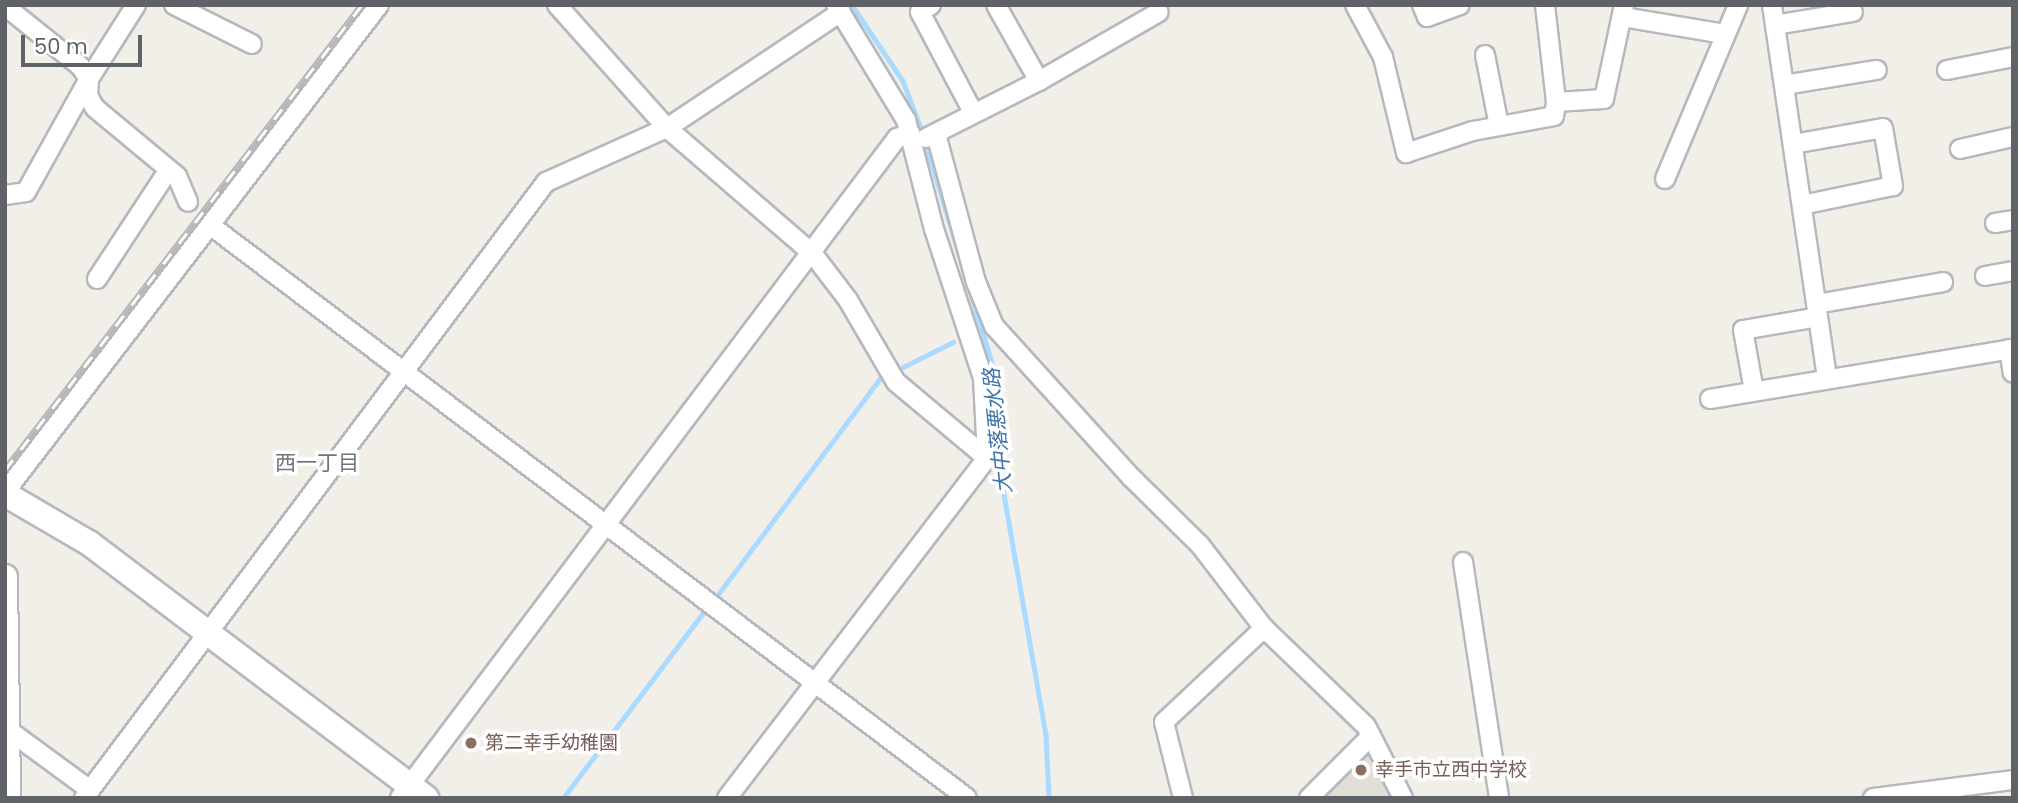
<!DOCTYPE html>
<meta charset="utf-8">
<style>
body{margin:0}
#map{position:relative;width:2018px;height:803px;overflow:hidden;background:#f1efe8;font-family:Poppins,"Noto Sans JP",sans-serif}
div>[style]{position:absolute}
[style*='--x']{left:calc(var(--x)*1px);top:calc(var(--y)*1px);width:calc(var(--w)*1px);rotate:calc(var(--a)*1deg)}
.education>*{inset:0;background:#e1ded6}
.stream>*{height:4.5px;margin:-2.25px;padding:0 2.25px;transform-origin:2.25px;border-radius:2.25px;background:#aadaff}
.roads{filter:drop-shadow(2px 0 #b5b8bc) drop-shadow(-2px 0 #b5b8bc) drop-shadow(0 2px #b5b8bc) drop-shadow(0 -2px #b5b8bc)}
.street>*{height:18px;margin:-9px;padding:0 9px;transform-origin:9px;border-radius:9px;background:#fff}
.secondary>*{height:24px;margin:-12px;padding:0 12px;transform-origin:12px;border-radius:12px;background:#fff}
.rail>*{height:7px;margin-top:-3.5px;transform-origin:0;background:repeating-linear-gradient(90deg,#fff 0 13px,#b6b7b8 0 26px);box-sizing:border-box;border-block:2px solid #b6b7b8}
.dots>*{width:19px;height:19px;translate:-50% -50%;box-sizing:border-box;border:4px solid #fff;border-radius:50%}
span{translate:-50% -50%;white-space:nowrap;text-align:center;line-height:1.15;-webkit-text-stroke:7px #fff;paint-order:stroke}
.education-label{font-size:19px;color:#785e54}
.left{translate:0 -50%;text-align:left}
.water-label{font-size:21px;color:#4174aa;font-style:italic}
.neighbourhood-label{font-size:21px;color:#70757a}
.frame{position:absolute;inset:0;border:7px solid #5f6368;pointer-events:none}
.scale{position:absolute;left:21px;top:35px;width:121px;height:32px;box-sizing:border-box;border:4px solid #5f6368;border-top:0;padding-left:9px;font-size:21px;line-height:24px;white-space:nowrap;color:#5f6368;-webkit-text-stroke:5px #fff;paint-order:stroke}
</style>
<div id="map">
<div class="education">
<i style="clip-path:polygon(1366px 747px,1394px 798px,1315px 798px)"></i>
</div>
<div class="stream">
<i style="--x:852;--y:5;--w:92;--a:56.1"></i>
<i style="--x:903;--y:81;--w:56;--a:69"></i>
<i style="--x:925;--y:141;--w:235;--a:73.2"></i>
<i style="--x:993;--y:366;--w:94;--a:87"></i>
<i style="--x:998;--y:460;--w:278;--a:80.1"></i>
<i style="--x:1046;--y:734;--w:64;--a:87.3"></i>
<i style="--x:903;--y:367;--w:56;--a:-26.6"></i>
<i style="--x:719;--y:593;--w:270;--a:-53.1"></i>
<i style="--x:563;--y:798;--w:232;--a:-52.9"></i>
</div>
<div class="roads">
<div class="street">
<i style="--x:174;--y:5;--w:87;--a:26.6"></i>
<i style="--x:557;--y:5;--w:165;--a:48.2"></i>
<i style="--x:667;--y:128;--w:193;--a:40.8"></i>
<i style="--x:813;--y:254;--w:58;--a:52.7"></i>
<i style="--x:848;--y:300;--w:95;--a:59.7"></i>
<i style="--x:896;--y:382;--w:119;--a:39.9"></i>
<i style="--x:987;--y:458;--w:428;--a:127.4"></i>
<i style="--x:836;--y:5;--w:135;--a:58.7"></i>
<i style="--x:906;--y:120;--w:113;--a:75.6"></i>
<i style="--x:934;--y:229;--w:157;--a:71.8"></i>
<i style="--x:983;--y:378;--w:80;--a:87.1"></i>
<i style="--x:931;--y:5;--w:13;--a:148"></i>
<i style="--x:920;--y:12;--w:115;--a:62.1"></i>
<i style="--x:1355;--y:5;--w:59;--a:61.7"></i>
<i style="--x:1383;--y:57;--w:99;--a:76.5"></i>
<i style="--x:1406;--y:153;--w:71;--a:-18.2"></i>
<i style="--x:1473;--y:131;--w:82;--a:-10.5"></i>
<i style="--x:1554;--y:116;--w:14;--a:-82"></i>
<i style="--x:1422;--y:5;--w:13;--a:67"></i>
<i style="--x:1427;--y:17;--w:35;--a:-20"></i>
<i style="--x:1545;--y:5;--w:98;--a:83.5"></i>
<i style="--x:1556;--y:102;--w:48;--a:-3.6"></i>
<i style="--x:1604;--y:99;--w:96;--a:-78"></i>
<i style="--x:1772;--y:5;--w:378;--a:81.6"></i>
<i style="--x:5;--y:6;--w:96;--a:38.7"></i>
<i style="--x:80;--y:66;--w:16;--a:55"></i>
<i style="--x:89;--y:79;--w:17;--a:93"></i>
<i style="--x:88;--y:96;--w:14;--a:60"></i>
<i style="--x:95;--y:108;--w:107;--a:39.7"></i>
<i style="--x:177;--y:176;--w:28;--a:67"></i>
<i style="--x:1623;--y:17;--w:103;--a:9.5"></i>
<i style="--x:1775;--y:25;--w:79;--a:-9.5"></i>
<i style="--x:1485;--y:55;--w:72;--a:78.8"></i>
<i style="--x:1947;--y:70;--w:67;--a:-11.1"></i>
<i style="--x:1039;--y:81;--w:138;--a:-29.9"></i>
<i style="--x:1784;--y:85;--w:94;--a:-9.2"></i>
<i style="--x:936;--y:134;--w:153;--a:74.9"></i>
<i style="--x:976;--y:282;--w:48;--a:67.8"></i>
<i style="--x:994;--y:326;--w:204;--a:47.8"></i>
<i style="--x:1131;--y:477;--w:97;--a:44.6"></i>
<i style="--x:1200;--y:545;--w:105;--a:52.4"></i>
<i style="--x:1264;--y:628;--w:141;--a:43.9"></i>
<i style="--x:1366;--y:726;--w:81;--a:62.8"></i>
<i style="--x:926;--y:138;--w:127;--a:-26.8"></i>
<i style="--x:1039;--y:81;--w:87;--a:-119.5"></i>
<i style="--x:1793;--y:144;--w:91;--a:-10.1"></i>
<i style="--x:1883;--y:128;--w:59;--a:80.2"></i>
<i style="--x:1893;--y:186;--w:93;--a:168.2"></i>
<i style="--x:1960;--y:149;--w:54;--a:-12.8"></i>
<i style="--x:1665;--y:179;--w:189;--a:-67.2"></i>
<i style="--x:5;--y:195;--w:21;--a:-8"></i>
<i style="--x:26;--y:192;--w:129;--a:-60.9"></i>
<i style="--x:89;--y:79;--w:88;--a:-57.6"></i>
<i style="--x:1995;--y:223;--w:18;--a:-9"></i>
<i style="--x:210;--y:225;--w:949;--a:37.12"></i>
<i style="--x:1985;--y:276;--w:28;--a:-10"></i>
<i style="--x:97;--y:279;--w:129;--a:-56.7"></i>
<i style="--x:1816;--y:304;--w:129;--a:-9.8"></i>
<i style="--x:2009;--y:349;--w:24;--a:81"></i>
<i style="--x:1754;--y:391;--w:62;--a:-100.2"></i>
<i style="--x:1743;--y:330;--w:76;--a:-9.8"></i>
<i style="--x:1710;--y:399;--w:307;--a:-9.4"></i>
<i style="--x:5;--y:492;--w:614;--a:-52.48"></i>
<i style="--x:1463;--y:562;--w:239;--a:81.3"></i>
<i style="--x:7;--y:729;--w:103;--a:36.3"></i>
<i style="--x:84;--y:798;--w:770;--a:-53.13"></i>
<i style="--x:546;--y:182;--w:133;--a:-24.1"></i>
<i style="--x:667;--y:128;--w:209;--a:-33.7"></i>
<i style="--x:400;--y:798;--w:826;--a:-53.02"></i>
<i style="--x:897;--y:138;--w:14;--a:-21"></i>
<i style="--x:1183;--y:798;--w:78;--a:-104"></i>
<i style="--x:1164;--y:722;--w:137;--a:-43.2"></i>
<i style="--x:1309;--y:798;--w:88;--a:-45"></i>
<i style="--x:1873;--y:798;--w:141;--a:-7.3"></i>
</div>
<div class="secondary">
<i style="--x:5;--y:494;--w:97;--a:30.3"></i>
<i style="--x:89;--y:543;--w:423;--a:37.1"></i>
<i style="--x:5;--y:577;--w:221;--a:89.2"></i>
</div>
</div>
<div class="rail">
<i style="--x:5;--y:470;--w:586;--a:-52.49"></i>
</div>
<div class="dots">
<i style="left:471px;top:743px;background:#8d6e63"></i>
<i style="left:1361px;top:770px;background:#8d6e63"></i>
</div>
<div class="education-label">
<span class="left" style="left:485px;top:743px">第二幸手幼稚園</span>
<span class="left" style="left:1375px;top:770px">幸手市立西中学校</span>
</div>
<div class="water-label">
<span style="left:998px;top:431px;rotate:-96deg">大中落悪水路</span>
</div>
<div class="neighbourhood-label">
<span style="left:317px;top:463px">西一丁目</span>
</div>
<div class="frame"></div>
<div class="scale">50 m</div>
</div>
